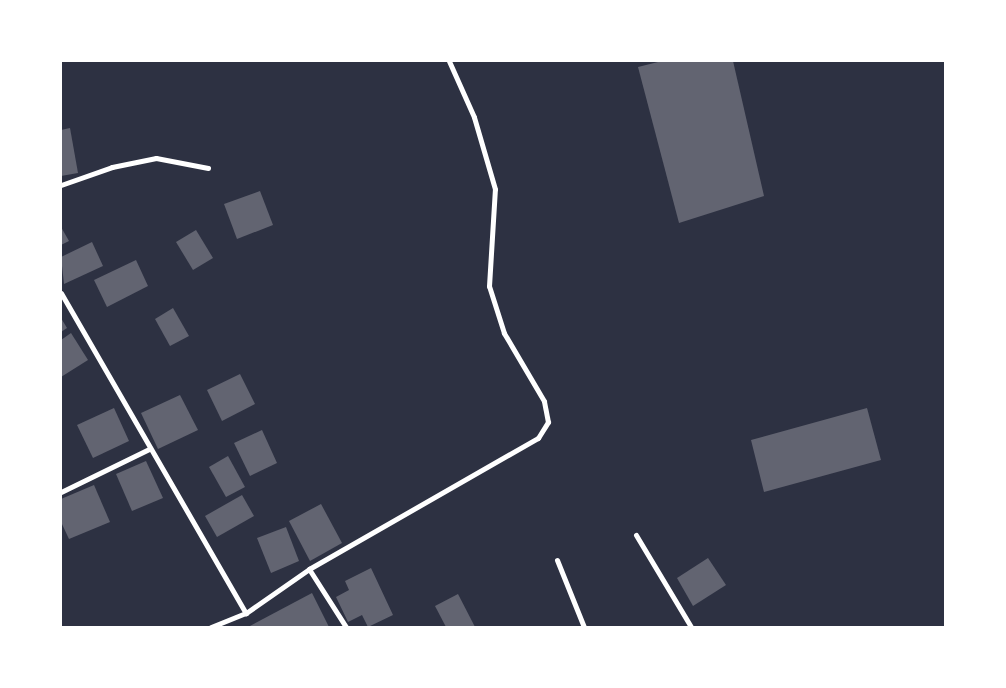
<!DOCTYPE html>
<style>
body{margin:0}
#map{position:relative;width:1006px;height:688px;overflow:hidden;background:#2d3142;font-family:Helvetica,sans-serif}
div>[style]{position:absolute}
[style*='--x']{left:calc(var(--x)*1px);top:calc(var(--y)*1px);width:calc(var(--w)*1px);rotate:calc(var(--a)*1deg)}
.building>*{inset:0;background:#626471}
.minor>*{height:5px;margin:-2.5px;padding:0 2.5px;transform-origin:2.5px;border-radius:2.5px;background:#fff}
span{translate:-50% -50%;white-space:nowrap;text-align:center;line-height:1.15;-webkit-text-stroke:4px #fff;paint-order:stroke}
.frame{position:absolute;inset:0;border:62px solid #fff;pointer-events:none}
</style>
<div id="map">
<div class="building">
<i style="clip-path:polygon(662px 61px,733px 61px,764px 196px,679px 223px,638px 67px)"></i>
<i style="clip-path:polygon(70px 128px,78px 173px,61px 176px,61px 130px)"></i>
<i style="clip-path:polygon(260px 191px,273px 225px,237px 239px,224px 204px)"></i>
<i style="clip-path:polygon(61px 227px,69px 241px,61px 245px)"></i>
<i style="clip-path:polygon(196px 230px,213px 258px,193px 270px,176px 242px)"></i>
<i style="clip-path:polygon(92px 242px,103px 266px,64px 284px,61px 257px)"></i>
<i style="clip-path:polygon(136px 260px,148px 286px,107px 307px,94px 280px)"></i>
<i style="clip-path:polygon(173px 308px,189px 336px,170px 346px,155px 319px)"></i>
<i style="clip-path:polygon(61px 318px,67px 328px,61px 332px)"></i>
<i style="clip-path:polygon(71px 333px,88px 360px,61px 377px,61px 340px)"></i>
<i style="clip-path:polygon(240px 374px,255px 404px,222px 421px,207px 390px)"></i>
<i style="clip-path:polygon(180px 395px,198px 430px,158px 449px,141px 413px)"></i>
<i style="clip-path:polygon(114px 408px,129px 441px,93px 458px,77px 425px)"></i>
<i style="clip-path:polygon(867px 408px,881px 460px,764px 492px,751px 440px)"></i>
<i style="clip-path:polygon(262px 430px,277px 463px,250px 476px,234px 443px)"></i>
<i style="clip-path:polygon(228px 456px,245px 487px,226px 497px,209px 467px)"></i>
<i style="clip-path:polygon(146px 461px,163px 498px,132px 511px,116px 474px)"></i>
<i style="clip-path:polygon(94px 485px,110px 522px,69px 539px,61px 522px,61px 499px)"></i>
<i style="clip-path:polygon(242px 495px,254px 516px,217px 537px,205px 516px)"></i>
<i style="clip-path:polygon(321px 504px,342px 543px,310px 561px,289px 521px)"></i>
<i style="clip-path:polygon(286px 527px,299px 561px,271px 573px,257px 538px)"></i>
<i style="clip-path:polygon(708px 558px,726px 585px,693px 606px,677px 578px)"></i>
<i style="clip-path:polygon(371px 568px,393px 615px,368px 627px,362px 615px,348px 622px,336px 597px,349px 590px,345px 581px)"></i>
<i style="clip-path:polygon(312px 593px,329px 627px,248px 627px)"></i>
<i style="clip-path:polygon(458px 594px,475px 627px,446px 627px,435px 606px)"></i>
</div>
<div class="minor">
<i style="--x:61;--y:185;--w:54;--a:-19.4"></i>
<i style="--x:112;--y:167;--w:45;--a:-11.6"></i>
<i style="--x:156;--y:158;--w:53;--a:10.9"></i>
<i style="--x:61;--y:293;--w:370;--a:60"></i>
<i style="--x:61;--y:492;--w:98;--a:-26"></i>
<i style="--x:636;--y:535;--w:107;--a:59.1"></i>
<i style="--x:557;--y:560;--w:72;--a:68.1"></i>
<i style="--x:309;--y:569;--w:69;--a:57.5"></i>
<i style="--x:211;--y:627;--w:38;--a:-22"></i>
<i style="--x:246;--y:613;--w:77;--a:-34.9"></i>
<i style="--x:309;--y:569;--w:264;--a:-29.8"></i>
<i style="--x:538;--y:438;--w:19;--a:-58"></i>
<i style="--x:548;--y:422;--w:21;--a:-101"></i>
<i style="--x:544;--y:401;--w:79;--a:-120.5"></i>
<i style="--x:504;--y:333;--w:49;--a:-107.7"></i>
<i style="--x:489;--y:286;--w:97;--a:-86.5"></i>
<i style="--x:495;--y:189;--w:75;--a:-106.3"></i>
<i style="--x:474;--y:117;--w:61;--a:-114.1"></i>
</div>
<div class="frame"></div>
</div>
